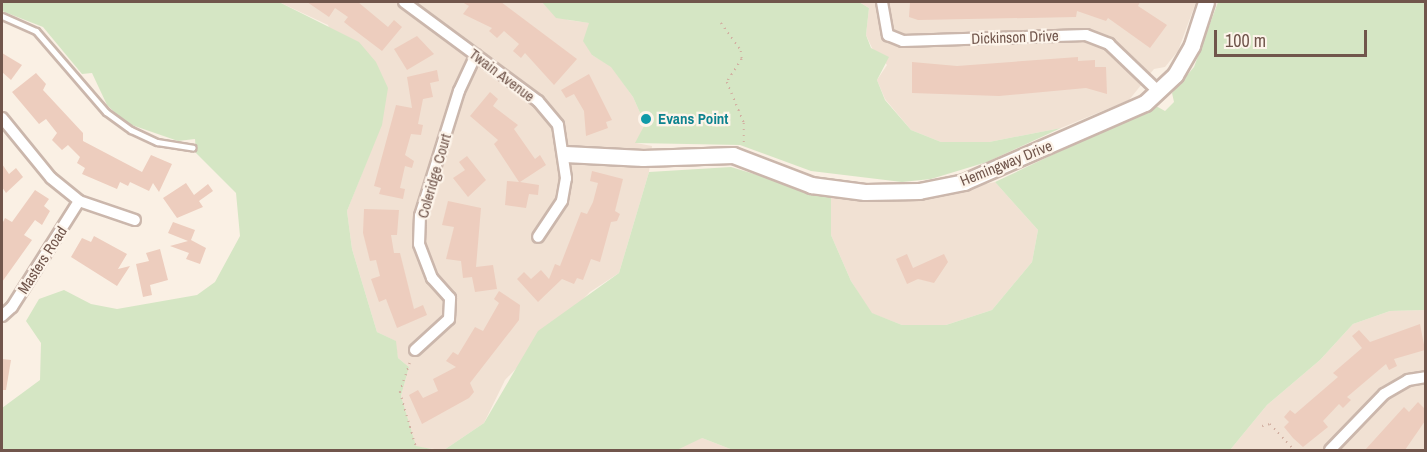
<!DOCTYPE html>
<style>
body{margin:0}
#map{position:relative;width:1427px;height:452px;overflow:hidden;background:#faf0e4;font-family:"Archivo Narrow",sans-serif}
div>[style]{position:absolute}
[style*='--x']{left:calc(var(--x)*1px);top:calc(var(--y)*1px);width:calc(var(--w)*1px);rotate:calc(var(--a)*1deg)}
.residential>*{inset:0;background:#f1e1d3}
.green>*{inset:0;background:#d5e6c4}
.building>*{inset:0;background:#edcdbe}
.path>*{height:1.5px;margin-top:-0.75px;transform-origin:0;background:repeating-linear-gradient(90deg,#d2b0a2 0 1.5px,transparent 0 6px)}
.roads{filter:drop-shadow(2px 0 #cbb7ac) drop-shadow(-2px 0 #cbb7ac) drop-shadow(0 2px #cbb7ac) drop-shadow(0 -2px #cbb7ac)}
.lane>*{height:5px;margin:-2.5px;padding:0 2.5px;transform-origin:2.5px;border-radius:2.5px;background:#fff}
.street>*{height:10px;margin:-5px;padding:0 5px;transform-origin:5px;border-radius:5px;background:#fff}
.secondary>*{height:15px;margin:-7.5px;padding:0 7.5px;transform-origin:7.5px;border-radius:7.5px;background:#fff}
.dots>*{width:16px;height:16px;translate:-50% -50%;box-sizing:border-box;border:3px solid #fdf4ea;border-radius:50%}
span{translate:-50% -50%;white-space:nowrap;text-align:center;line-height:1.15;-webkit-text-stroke:4.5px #fdf4ea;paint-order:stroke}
.street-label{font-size:15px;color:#71564c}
.culture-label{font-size:15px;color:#0d838f;font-weight:700}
.left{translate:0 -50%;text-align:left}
.frame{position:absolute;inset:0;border:3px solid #71564c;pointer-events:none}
.scale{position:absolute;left:1214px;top:30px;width:153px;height:27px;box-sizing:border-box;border:3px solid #71564c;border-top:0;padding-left:8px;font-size:18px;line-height:21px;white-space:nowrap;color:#71564c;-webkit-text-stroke:4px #fdf4ea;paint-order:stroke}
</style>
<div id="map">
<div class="residential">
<i style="clip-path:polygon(279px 2px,542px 2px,568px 20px,590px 23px,592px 55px,611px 66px,633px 97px,645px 124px,636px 143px,652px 146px,649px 172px,619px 273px,590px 292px,505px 380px,484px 423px,444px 450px,416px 447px,401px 396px,409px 367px,398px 358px,395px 341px,377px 332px,352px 249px,347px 211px,372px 148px,328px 25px)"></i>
<i style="clip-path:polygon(859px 2px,1196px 2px,1178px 51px,1165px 67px,1154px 69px,1129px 100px,1061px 128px,989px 142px,941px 142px,911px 130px,885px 99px,877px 80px,887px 65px,872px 48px,866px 35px,869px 8px)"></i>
<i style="clip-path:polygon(995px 182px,1038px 230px,1032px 262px,992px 310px,946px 325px,902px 325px,871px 313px,851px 281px,831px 235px,831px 197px,868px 202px,916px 199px)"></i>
<i style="clip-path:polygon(1425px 310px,1425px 450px,1230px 450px,1267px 405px,1320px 360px,1353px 324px,1390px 311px)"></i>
<i style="clip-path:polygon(696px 438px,702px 438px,733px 450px,677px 450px)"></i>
</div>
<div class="green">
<i style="clip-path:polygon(2px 2px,279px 2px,359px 42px,376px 62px,388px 88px,382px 125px,347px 211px,352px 249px,377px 332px,396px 341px,398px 358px,409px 367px,401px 396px,416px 446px,437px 450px,2px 450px,2px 408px,40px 380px,41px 343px,26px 321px,39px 299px,64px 290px,91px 304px,117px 309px,197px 295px,215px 282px,240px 236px,236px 193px,196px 153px,195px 139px,178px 141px,126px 123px,107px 105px,92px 73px,82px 74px,43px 27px,2px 11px)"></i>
<i style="clip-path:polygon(542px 2px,859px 2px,869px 8px,866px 35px,871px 48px,889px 57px,877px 80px,885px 100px,911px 130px,941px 142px,989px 142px,1061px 128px,987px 162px,931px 179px,902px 182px,811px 171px,740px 145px,635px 143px,645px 124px,633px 97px,611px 67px,592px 55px,583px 41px,589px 23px,556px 18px)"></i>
<i style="clip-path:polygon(1218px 2px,1426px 2px,1425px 310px,1390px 311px,1353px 324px,1320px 360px,1267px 405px,1230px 450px,733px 450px,702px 438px,677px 450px,444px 450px,484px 423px,538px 331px,619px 273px,649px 172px,731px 167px,831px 197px,831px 235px,851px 281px,872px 313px,902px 325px,946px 325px,992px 310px,1032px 262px,1038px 230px,995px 182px,1156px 106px,1165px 111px,1174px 102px,1172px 93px,1194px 67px)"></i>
</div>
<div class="building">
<i style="clip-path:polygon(307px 2px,358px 2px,388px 27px,394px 20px,402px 27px,382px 51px,349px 26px,344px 22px,348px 17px,335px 8px,329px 17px)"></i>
<i style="clip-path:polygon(462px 2px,501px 2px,577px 59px,554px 85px,525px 53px,521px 58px,513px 51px,519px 44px,504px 31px,497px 38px,489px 31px,492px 28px,463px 14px,469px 6px)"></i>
<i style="clip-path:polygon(910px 2px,1140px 2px,1138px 6px,1167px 25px,1150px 48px,1108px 18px,1106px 21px,1077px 11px,1076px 17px,918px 20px,909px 17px)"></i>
<i style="clip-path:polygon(417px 36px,434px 54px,407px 70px,394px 49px)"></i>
<i style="clip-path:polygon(2px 53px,22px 65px,11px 80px,2px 72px)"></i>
<i style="clip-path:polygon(1078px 57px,1078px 61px,1095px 60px,1095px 67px,1106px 67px,1107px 94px,1086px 88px,999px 96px,912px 93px,912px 62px,957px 66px)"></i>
<i style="clip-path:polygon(437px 70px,439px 81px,430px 83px,433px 97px,423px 99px,418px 124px,423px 125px,421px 135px,411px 134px,405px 155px,414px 161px,412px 168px,405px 166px,400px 188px,405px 189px,403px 199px,379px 194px,381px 188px,374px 186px,396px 105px,412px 108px,407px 77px)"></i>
<i style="clip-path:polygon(36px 73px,46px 84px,43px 90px,83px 133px,83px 141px,142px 172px,151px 155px,172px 164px,159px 192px,153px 183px,149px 191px,130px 182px,128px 186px,120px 182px,117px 189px,82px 174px,85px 168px,77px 163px,80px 157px,68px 145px,62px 150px,52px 140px,57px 133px,46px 119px,39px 124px,12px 92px)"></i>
<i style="clip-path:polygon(589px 74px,612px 120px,606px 122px,608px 128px,586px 136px,584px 111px,574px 94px,566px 98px,561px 90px)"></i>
<i style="clip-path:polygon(490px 92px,498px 99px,493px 106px,518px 125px,514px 129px,535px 159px,540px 155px,546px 165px,520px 182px,539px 185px,538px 195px,529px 194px,526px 208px,505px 205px,507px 181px,519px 182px,494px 144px,498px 140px,470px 116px)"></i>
<i style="clip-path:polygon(467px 156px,486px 180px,468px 197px,453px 178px,465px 170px,459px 162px)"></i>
<i style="clip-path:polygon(2px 164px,9px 174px,16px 168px,23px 177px,6px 193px,2px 187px)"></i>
<i style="clip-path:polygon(592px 171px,623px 179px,615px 211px,620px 214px,617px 221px,611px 222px,600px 262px,591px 259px,583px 280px,577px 278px,574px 284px,562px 279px,538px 302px,517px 279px,524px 272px,531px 279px,541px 270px,549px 279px,555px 264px,560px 266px,581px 212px,587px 214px,593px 202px,598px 183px,590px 181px)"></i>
<i style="clip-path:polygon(186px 183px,194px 195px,208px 184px,213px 191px,199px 201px,203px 207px,177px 218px,163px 198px)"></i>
<i style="clip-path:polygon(35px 190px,49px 199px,44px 206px,50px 211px,42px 225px,35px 220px,24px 235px,32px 240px,2px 282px,2px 224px,5px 218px,12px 222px)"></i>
<i style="clip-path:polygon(448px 201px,481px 208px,476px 267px,493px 265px,497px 289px,475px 292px,472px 277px,463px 278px,461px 261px,446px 259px,454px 227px,442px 225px)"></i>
<i style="clip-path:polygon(364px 209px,399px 210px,397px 235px,391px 235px,394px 253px,400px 253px,414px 309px,423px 305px,427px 315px,397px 328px,386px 299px,379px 302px,371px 279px,380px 276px,376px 260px,370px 261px,363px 233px)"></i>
<i style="clip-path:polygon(173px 222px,195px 230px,191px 240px,206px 248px,200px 264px,186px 259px,189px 253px,170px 246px,188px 241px,168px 233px)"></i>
<i style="clip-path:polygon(94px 236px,127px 254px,118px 269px,130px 266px,117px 286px,71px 257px,82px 238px,91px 242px)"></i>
<i style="clip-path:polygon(160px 249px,168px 280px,150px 285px,152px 295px,143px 297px,136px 264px,149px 261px,146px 253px)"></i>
<i style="clip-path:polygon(907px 254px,913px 268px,944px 254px,948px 262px,934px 283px,918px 279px,907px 284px,896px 259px)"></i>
<i style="clip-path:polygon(499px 291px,520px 305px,519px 320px,470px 383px,474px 392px,469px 398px,422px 424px,409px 395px,418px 390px,423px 398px,438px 391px,433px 379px,456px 367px,446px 361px,453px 352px,458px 355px,475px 327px,483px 331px,499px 303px,494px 299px)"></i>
<i style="clip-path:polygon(1420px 324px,1425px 350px,1394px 359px,1397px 366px,1389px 370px,1386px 364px,1347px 397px,1351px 400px,1343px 408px,1339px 404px,1323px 421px,1328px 427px,1303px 447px,1293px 438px,1284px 427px,1289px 422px,1284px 417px,1290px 410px,1295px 414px,1338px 377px,1333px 373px,1362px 348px,1352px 336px,1359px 330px,1370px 342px)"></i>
<i style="clip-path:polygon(2px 359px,11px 360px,6px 390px,2px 390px)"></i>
<i style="clip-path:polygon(1418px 402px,1425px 409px,1425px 421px,1405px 450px,1365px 450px,1404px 407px,1409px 412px)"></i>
</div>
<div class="path">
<i style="--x:721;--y:23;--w:34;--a:54"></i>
<i style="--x:741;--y:51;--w:8;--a:83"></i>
<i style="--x:742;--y:59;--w:27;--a:123"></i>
<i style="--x:727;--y:82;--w:44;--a:67.5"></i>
<i style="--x:744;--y:123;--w:21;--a:90"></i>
<i style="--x:410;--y:363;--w:31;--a:109"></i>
<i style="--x:400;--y:392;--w:60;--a:73.7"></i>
<i style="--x:1262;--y:426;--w:8;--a:-14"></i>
<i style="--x:1270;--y:424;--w:35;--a:47"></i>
</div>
<div class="roads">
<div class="lane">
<i style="--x:2;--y:16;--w:37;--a:24"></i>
<i style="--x:36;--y:31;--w:107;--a:49.2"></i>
<i style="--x:106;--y:112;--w:31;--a:36"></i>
<i style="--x:131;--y:130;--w:29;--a:25"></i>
<i style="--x:157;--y:142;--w:36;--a:9"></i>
</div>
<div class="street">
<i style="--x:404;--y:2;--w:167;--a:36.5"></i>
<i style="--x:538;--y:101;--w:31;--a:50"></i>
<i style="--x:558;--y:125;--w:54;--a:81.4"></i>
<i style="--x:566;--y:178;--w:23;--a:100"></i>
<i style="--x:562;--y:201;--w:43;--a:123.7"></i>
<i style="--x:882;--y:2;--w:34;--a:80"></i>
<i style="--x:888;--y:35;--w:16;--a:22"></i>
<i style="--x:903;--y:41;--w:183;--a:-1.9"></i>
<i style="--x:1086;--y:35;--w:25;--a:21"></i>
<i style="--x:1109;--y:44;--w:68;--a:43.8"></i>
<i style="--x:2;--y:118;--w:77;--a:50.8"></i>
<i style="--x:51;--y:178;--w:36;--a:39"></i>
<i style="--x:79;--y:201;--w:59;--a:18.7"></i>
<i style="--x:2;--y:316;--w:13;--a:-42"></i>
<i style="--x:12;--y:307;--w:125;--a:-57.7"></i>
<i style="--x:415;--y:350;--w:46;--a:-42.4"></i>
<i style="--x:449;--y:319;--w:21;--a:-87"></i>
<i style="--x:450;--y:298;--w:27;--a:-132"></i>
<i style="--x:432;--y:278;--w:36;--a:-111"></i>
<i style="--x:419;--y:244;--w:28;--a:-88"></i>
<i style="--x:420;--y:216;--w:131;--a:-72.7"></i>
<i style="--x:459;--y:91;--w:40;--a:-65"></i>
<i style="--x:1330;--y:450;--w:78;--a:-46"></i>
<i style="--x:1384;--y:394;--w:28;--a:-30"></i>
<i style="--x:1408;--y:380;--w:18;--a:-9"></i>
</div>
<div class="secondary">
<i style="--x:565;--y:154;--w:78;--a:2.9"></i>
<i style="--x:643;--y:158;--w:90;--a:-1.9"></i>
<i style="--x:733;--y:155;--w:84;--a:21"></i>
<i style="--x:811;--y:185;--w:54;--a:7.4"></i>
<i style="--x:865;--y:192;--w:54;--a:-1.1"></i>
<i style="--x:919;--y:191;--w:46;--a:-11.3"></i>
<i style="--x:964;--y:182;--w:197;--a:-23.6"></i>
<i style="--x:1145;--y:103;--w:41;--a:-43"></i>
<i style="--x:1175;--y:75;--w:34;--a:-60"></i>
<i style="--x:1192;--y:45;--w:45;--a:-72"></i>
</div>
</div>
<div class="dots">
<i style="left:646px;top:119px;background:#0f9aa8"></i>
</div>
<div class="street-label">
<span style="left:1015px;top:37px;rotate:-2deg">Dickinson Drive</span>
<span style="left:502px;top:75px;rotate:37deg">Twain Avenue</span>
<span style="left:1006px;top:163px;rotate:-22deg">Hemingway Drive</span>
<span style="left:434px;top:176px;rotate:-74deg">Coleridge Court</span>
<span style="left:42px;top:260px;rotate:-57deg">Masters Road</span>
</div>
<div class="culture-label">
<span class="left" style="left:658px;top:119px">Evans Point</span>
</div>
<div class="frame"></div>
<div class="scale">100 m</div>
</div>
